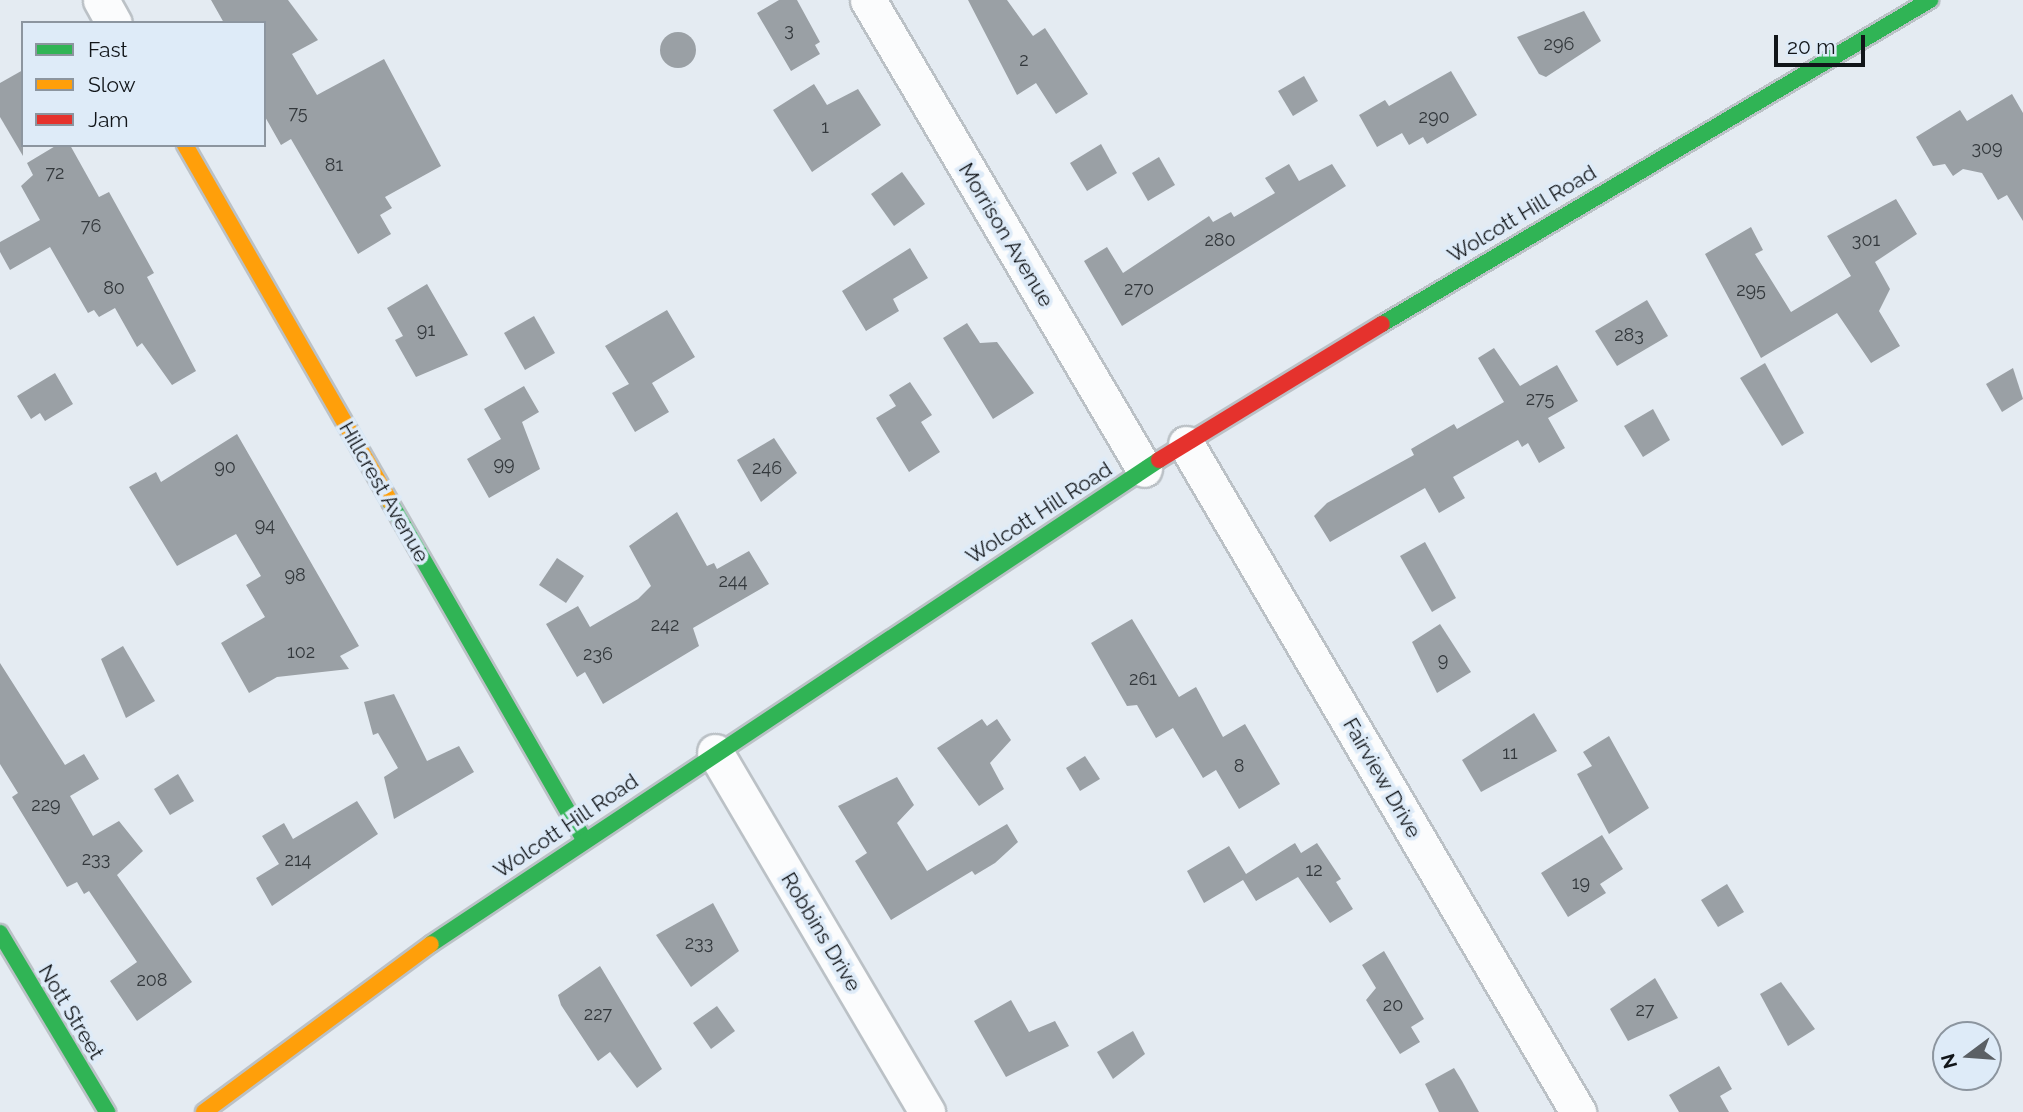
<!DOCTYPE html>
<style>
body{margin:0}
#map{position:relative;width:2023px;height:1112px;overflow:hidden;background:#e4ebf2;font-family:Raleway,sans-serif}
div>[style]{position:absolute}
[style*='--x']{left:calc(var(--x)*1px);top:calc(var(--y)*1px);width:calc(var(--w)*1px);rotate:calc(var(--a)*1deg)}
.building>*{inset:0;background:#9aa0a5}
.round{border-radius:50%}
.roads{filter:drop-shadow(2px 0 #bbc1c6) drop-shadow(-2px 0 #bbc1c6) drop-shadow(0 2px #bbc1c6) drop-shadow(0 -2px #bbc1c6)}
.street>*{height:35px;margin:-17.5px;padding:0 17.5px;transform-origin:17.5px;border-radius:17.5px;background:#fbfcfd}
.fast>*{height:16px;margin:-8px;padding:0 8px;transform-origin:8px;border-radius:8px;background:#30b455}
.slow>*{height:16px;margin:-8px;padding:0 8px;transform-origin:8px;border-radius:8px;background:#ff9f0a}
.jam>*{height:16px;margin:-8px;padding:0 8px;transform-origin:8px;border-radius:8px;background:#e5322d}
span{translate:-50% -50%;white-space:nowrap;text-align:center;line-height:1.15;-webkit-text-stroke:7px #deebf8;paint-order:stroke}
.number-label{font-size:18px;color:#33383c}
.number-label span{-webkit-text-stroke-width:0}
.street-label{font-size:21px;color:#111519}
.legend{position:absolute;left:21px;top:21px;width:245px;height:126px;box-sizing:border-box;background:#deebf8;border:2px solid #8c959f;margin:0;padding:9px 12px;list-style:none;font-size:21px;color:#111519}
.legend li{display:flex;align-items:center;gap:14px;height:35px}
.legend b{width:35px;border:2px solid #8c959f}
.north{position:absolute;left:1932px;top:1021px;width:70px;height:70px;box-sizing:border-box;background:#deebf8;border:2px solid #8c959f;border-radius:50%;rotate:254deg;font-size:19px;font-weight:700;line-height:28px;text-align:center;color:#111519}
.north::after{content:'';display:block;margin:auto;width:24px;height:32px;background:#5b6065;clip-path:polygon(50% 0,100% 100%,50% 72%,0 100%)}
.scale{position:absolute;left:1774px;top:35px;width:91px;height:32px;box-sizing:border-box;border:4px solid #111519;border-top:0;padding-left:9px;font-size:21px;line-height:24px;white-space:nowrap;color:#111519;-webkit-text-stroke:5px #deebf8;paint-order:stroke}
</style>
<div id="map">
<div class="building">
<i style="clip-path:polygon(211px 0,288px 0,318px 40px,292px 54px,317px 95px,384px 59px,441px 166px,385px 197px,392px 208px,380px 215px,391px 234px,358px 254px,291px 139px,281px 145px,264px 115px,264px 23px,224px 23px)"></i>
<i style="clip-path:polygon(779px 0,797px 0,820px 42px,815px 45px,820px 54px,791px 71px,757px 13px)"></i>
<i style="clip-path:polygon(968px 0,1007px 0,1033px 36px,1045px 28px,1088px 94px,1056px 114px,1036px 83px,1017px 95px)"></i>
<i style="clip-path:polygon(1584px 11px,1601px 41px,1546px 77px,1539px 74px,1517px 37px)"></i>
<i class="round" style="left:660px;top:32px;width:36px;height:36px"></i>
<i style="clip-path:polygon(23px 70px,23px 156px,0 117px,0 83px)"></i>
<i style="clip-path:polygon(1451px 71px,1477px 115px,1427px 144px,1423px 137px,1409px 145px,1402px 133px,1377px 147px,1359px 115px,1385px 100px,1389px 106px)"></i>
<i style="clip-path:polygon(1304px 76px,1318px 101px,1293px 116px,1278px 91px)"></i>
<i style="clip-path:polygon(814px 84px,827px 105px,858px 89px,881px 125px,812px 172px,773px 110px)"></i>
<i style="clip-path:polygon(2012px 94px,2023px 113px,2023px 221px,2007px 195px,1998px 200px,1982px 173px,1963px 169px,1953px 176px,1945px 164px,1933px 166px,1916px 137px,1960px 110px,1967px 121px)"></i>
<i style="clip-path:polygon(1101px 144px,1117px 173px,1087px 191px,1070px 163px)"></i>
<i style="clip-path:polygon(57px 145px,70px 145px,99px 197px,109px 192px,154px 273px,147px 277px,196px 371px,172px 385px,142px 343px,137px 347px,115px 308px,99px 317px,94px 310px,88px 313px,50px 247px,10px 270px,0 252px,0 242px,40px 220px,21px 186px,33px 175px,27px 163px)"></i>
<i style="clip-path:polygon(1159px 157px,1175px 185px,1148px 201px,1132px 173px)"></i>
<i style="clip-path:polygon(1289px 164px,1299px 181px,1332px 164px,1346px 186px,1122px 326px,1084px 261px,1107px 247px,1123px 273px,1209px 216px,1213px 222px,1231px 212px,1234px 217px,1275px 193px,1265px 178px)"></i>
<i style="clip-path:polygon(902px 172px,925px 204px,894px 226px,871px 194px)"></i>
<i style="clip-path:polygon(1896px 199px,1917px 234px,1875px 262px,1890px 289px,1879px 311px,1900px 346px,1871px 363px,1837px 313px,1761px 358px,1705px 254px,1751px 227px,1763px 250px,1755px 254px,1791px 312px,1851px 276px,1827px 236px)"></i>
<i style="clip-path:polygon(910px 248px,928px 278px,893px 299px,899px 311px,866px 331px,842px 291px)"></i>
<i style="clip-path:polygon(427px 284px,468px 355px,416px 377px,395px 340px,403px 336px,387px 308px)"></i>
<i style="clip-path:polygon(1647px 300px,1668px 336px,1617px 366px,1595px 331px)"></i>
<i style="clip-path:polygon(667px 310px,695px 357px,652px 383px,669px 412px,635px 432px,612px 393px,629px 384px,605px 346px)"></i>
<i style="clip-path:polygon(534px 316px,555px 353px,525px 370px,504px 333px)"></i>
<i style="clip-path:polygon(967px 323px,980px 343px,997px 342px,1034px 393px,993px 419px,943px 338px)"></i>
<i style="clip-path:polygon(1494px 348px,1520px 386px,1557px 365px,1578px 401px,1548px 418px,1565px 448px,1539px 463px,1528px 443px,1522px 447px,1518px 440px,1453px 477px,1465px 498px,1439px 513px,1425px 488px,1330px 542px,1314px 516px,1327px 503px,1414px 455px,1411px 449px,1454px 424px,1457px 429px,1504px 402px,1478px 358px)"></i>
<i style="clip-path:polygon(1765px 363px,1804px 433px,1782px 446px,1740px 378px)"></i>
<i style="clip-path:polygon(2013px 368px,2023px 399px,2002px 412px,1986px 384px)"></i>
<i style="clip-path:polygon(55px 373px,73px 404px,45px 421px,40px 413px,31px 419px,17px 396px)"></i>
<i style="clip-path:polygon(910px 382px,932px 415px,921px 422px,940px 452px,909px 472px,876px 418px,896px 406px,889px 395px)"></i>
<i style="clip-path:polygon(524px 386px,539px 412px,522px 422px,540px 469px,489px 498px,467px 459px,501px 439px,484px 409px)"></i>
<i style="clip-path:polygon(1653px 409px,1670px 440px,1643px 457px,1624px 426px)"></i>
<i style="clip-path:polygon(237px 434px,359px 646px,340px 656px,349px 669px,277px 677px,249px 693px,221px 643px,265px 617px,246px 585px,261px 576px,236px 534px,177px 566px,129px 487px,156px 472px,161px 482px)"></i>
<i style="clip-path:polygon(774px 438px,797px 473px,761px 502px,737px 460px)"></i>
<i style="clip-path:polygon(677px 512px,707px 566px,714px 563px,717px 569px,749px 551px,769px 584px,693px 628px,699px 646px,603px 704px,585px 672px,577px 677px,546px 624px,578px 606px,590px 627px,638px 599px,651px 586px,629px 546px)"></i>
<i style="clip-path:polygon(1425px 542px,1456px 598px,1432px 612px,1400px 556px)"></i>
<i style="clip-path:polygon(557px 558px,584px 576px,566px 603px,539px 585px)"></i>
<i style="clip-path:polygon(1132px 619px,1179px 697px,1196px 687px,1223px 737px,1245px 724px,1280px 784px,1239px 809px,1216px 770px,1203px 778px,1173px 728px,1156px 738px,1137px 705px,1127px 706px,1091px 643px)"></i>
<i style="clip-path:polygon(1440px 624px,1471px 672px,1437px 693px,1412px 642px)"></i>
<i style="clip-path:polygon(123px 646px,155px 701px,126px 718px,101px 659px)"></i>
<i style="clip-path:polygon(0 663px,65px 765px,84px 754px,99px 779px,70px 796px,93px 836px,119px 821px,143px 851px,117px 875px,192px 982px,137px 1021px,110px 981px,137px 962px,89px 891px,84px 894px,77px 882px,67px 887px,12px 797px,18px 793px,0 764px)"></i>
<i style="clip-path:polygon(394px 694px,427px 761px,459px 746px,474px 772px,394px 819px,384px 777px,398px 768px,378px 733px,373px 735px,364px 702px)"></i>
<i style="clip-path:polygon(1534px 713px,1557px 751px,1481px 792px,1462px 760px)"></i>
<i style="clip-path:polygon(982px 719px,987px 726px,997px 719px,1011px 740px,990px 763px,1004px 789px,979px 806px,937px 748px)"></i>
<i style="clip-path:polygon(1609px 736px,1649px 808px,1609px 834px,1577px 774px,1592px 766px,1583px 752px)"></i>
<i style="clip-path:polygon(1085px 756px,1100px 779px,1080px 791px,1066px 768px)"></i>
<i style="clip-path:polygon(178px 774px,194px 801px,170px 815px,154px 789px)"></i>
<i style="clip-path:polygon(897px 777px,914px 805px,897px 823px,927px 871px,1007px 824px,1018px 842px,995px 863px,975px 875px,972px 871px,891px 920px,855px 861px,867px 853px,838px 806px)"></i>
<i style="clip-path:polygon(357px 801px,378px 834px,272px 906px,256px 878px,279px 864px,262px 836px,284px 823px,293px 839px)"></i>
<i style="clip-path:polygon(1602px 835px,1623px 869px,1600px 884px,1606px 893px,1568px 917px,1541px 873px)"></i>
<i style="clip-path:polygon(1295px 843px,1301px 853px,1317px 843px,1341px 879px,1336px 882px,1353px 909px,1330px 923px,1298px 877px,1256px 901px,1243px 880px,1204px 903px,1187px 871px,1229px 846px,1246px 874px)"></i>
<i style="clip-path:polygon(1727px 884px,1744px 912px,1718px 927px,1701px 900px)"></i>
<i style="clip-path:polygon(713px 903px,739px 951px,691px 987px,656px 935px)"></i>
<i style="clip-path:polygon(1384px 951px,1424px 1019px,1411px 1027px,1420px 1042px,1400px 1054px,1366px 1000px,1376px 988px,1362px 965px)"></i>
<i style="clip-path:polygon(600px 966px,662px 1069px,637px 1088px,610px 1052px,598px 1061px,561px 1005px,558px 995px)"></i>
<i style="clip-path:polygon(1655px 978px,1678px 1018px,1628px 1041px,1610px 1009px)"></i>
<i style="clip-path:polygon(1781px 982px,1815px 1029px,1788px 1046px,1760px 994px)"></i>
<i style="clip-path:polygon(1011px 1000px,1029px 1032px,1055px 1021px,1069px 1046px,1006px 1077px,974px 1021px)"></i>
<i style="clip-path:polygon(717px 1006px,735px 1031px,711px 1049px,693px 1023px)"></i>
<i style="clip-path:polygon(1133px 1031px,1145px 1054px,1113px 1079px,1097px 1052px)"></i>
<i style="clip-path:polygon(1719px 1066px,1732px 1089px,1720px 1096px,1729px 1112px,1679px 1112px,1669px 1095px)"></i>
<i style="clip-path:polygon(1454px 1068px,1462px 1081px,1479px 1112px,1439px 1112px,1425px 1084px)"></i>
</div>
<div class="roads">
<div class="street">
<i style="--x:101;--y:0;--w:26;--a:61"></i>
<i style="--x:868;--y:0;--w:544;--a:59.52"></i>
<i style="--x:1186;--y:444;--w:775;--a:59.59"></i>
<i style="--x:715;--y:752;--w:418;--a:59.5"></i>
</div>
<div class="fast">
<i style="--x:1382;--y:324;--w:637;--a:-30.59"></i>
<i style="--x:390;--y:502;--w:389;--a:60.1"></i>
<i style="--x:0;--y:933;--w:209;--a:59.1"></i>
<i style="--x:431;--y:944;--w:874;--a:-33.62"></i>
</div>
<div class="slow">
<i style="--x:185;--y:145;--w:412;--a:60.1"></i>
<i style="--x:204;--y:1112;--w:282;--a:-36.5"></i>
</div>
<div class="jam">
<i style="--x:1159;--y:460;--w:261;--a:-31.4"></i>
</div>
</div>
<div class="number-label">
<span style="left:789px;top:30px">3</span>
<span style="left:1559px;top:44px">296</span>
<span style="left:1024px;top:60px">2</span>
<span style="left:298px;top:113px">75</span>
<span style="left:1434px;top:117px">290</span>
<span style="left:825px;top:127px">1</span>
<span style="left:1987px;top:148px">309</span>
<span style="left:334px;top:165px">81</span>
<span style="left:55px;top:173px">72</span>
<span style="left:91px;top:226px">76</span>
<span style="left:1220px;top:240px">280</span>
<span style="left:1866px;top:240px">301</span>
<span style="left:114px;top:288px">80</span>
<span style="left:1139px;top:289px">270</span>
<span style="left:1751px;top:290px">295</span>
<span style="left:426px;top:330px">91</span>
<span style="left:1629px;top:335px">283</span>
<span style="left:1540px;top:399px">275</span>
<span style="left:504px;top:464px">99</span>
<span style="left:225px;top:467px">90</span>
<span style="left:767px;top:468px">246</span>
<span style="left:265px;top:525px">94</span>
<span style="left:295px;top:575px">98</span>
<span style="left:733px;top:581px">244</span>
<span style="left:665px;top:625px">242</span>
<span style="left:301px;top:652px">102</span>
<span style="left:598px;top:654px">236</span>
<span style="left:1443px;top:660px">9</span>
<span style="left:1143px;top:679px">261</span>
<span style="left:1510px;top:753px">11</span>
<span style="left:1239px;top:766px">8</span>
<span style="left:46px;top:805px">229</span>
<span style="left:96px;top:859px">233</span>
<span style="left:298px;top:860px">214</span>
<span style="left:1314px;top:870px">12</span>
<span style="left:1581px;top:883px">19</span>
<span style="left:699px;top:943px">233</span>
<span style="left:152px;top:980px">208</span>
<span style="left:1393px;top:1005px">20</span>
<span style="left:1645px;top:1010px">27</span>
<span style="left:598px;top:1014px">227</span>
</div>
<div class="street-label">
<span style="left:1522px;top:214px;rotate:-31deg">Wolcott Hill Road</span>
<span style="left:1006px;top:235px;rotate:59deg">Morrison Avenue</span>
<span style="left:384px;top:492px;rotate:60deg">Hillcrest Avenue</span>
<span style="left:1039px;top:513px;rotate:-33deg">Wolcott Hill Road</span>
<span style="left:1382px;top:778px;rotate:60deg">Fairview Drive</span>
<span style="left:566px;top:826px;rotate:-34deg">Wolcott Hill Road</span>
<span style="left:821px;top:932px;rotate:59deg">Robbins Drive</span>
<span style="left:71px;top:1012px;rotate:59deg">Nott Street</span>
</div>
<ul class="legend">
<li><b style="height:9px;background:#30b455"></b>Fast</li>
<li><b style="height:9px;background:#ff9f0a"></b>Slow</li>
<li><b style="height:9px;background:#e5322d"></b>Jam</li>
</ul>
<div class="north">N</div>
<div class="scale">20 m</div>
</div>
